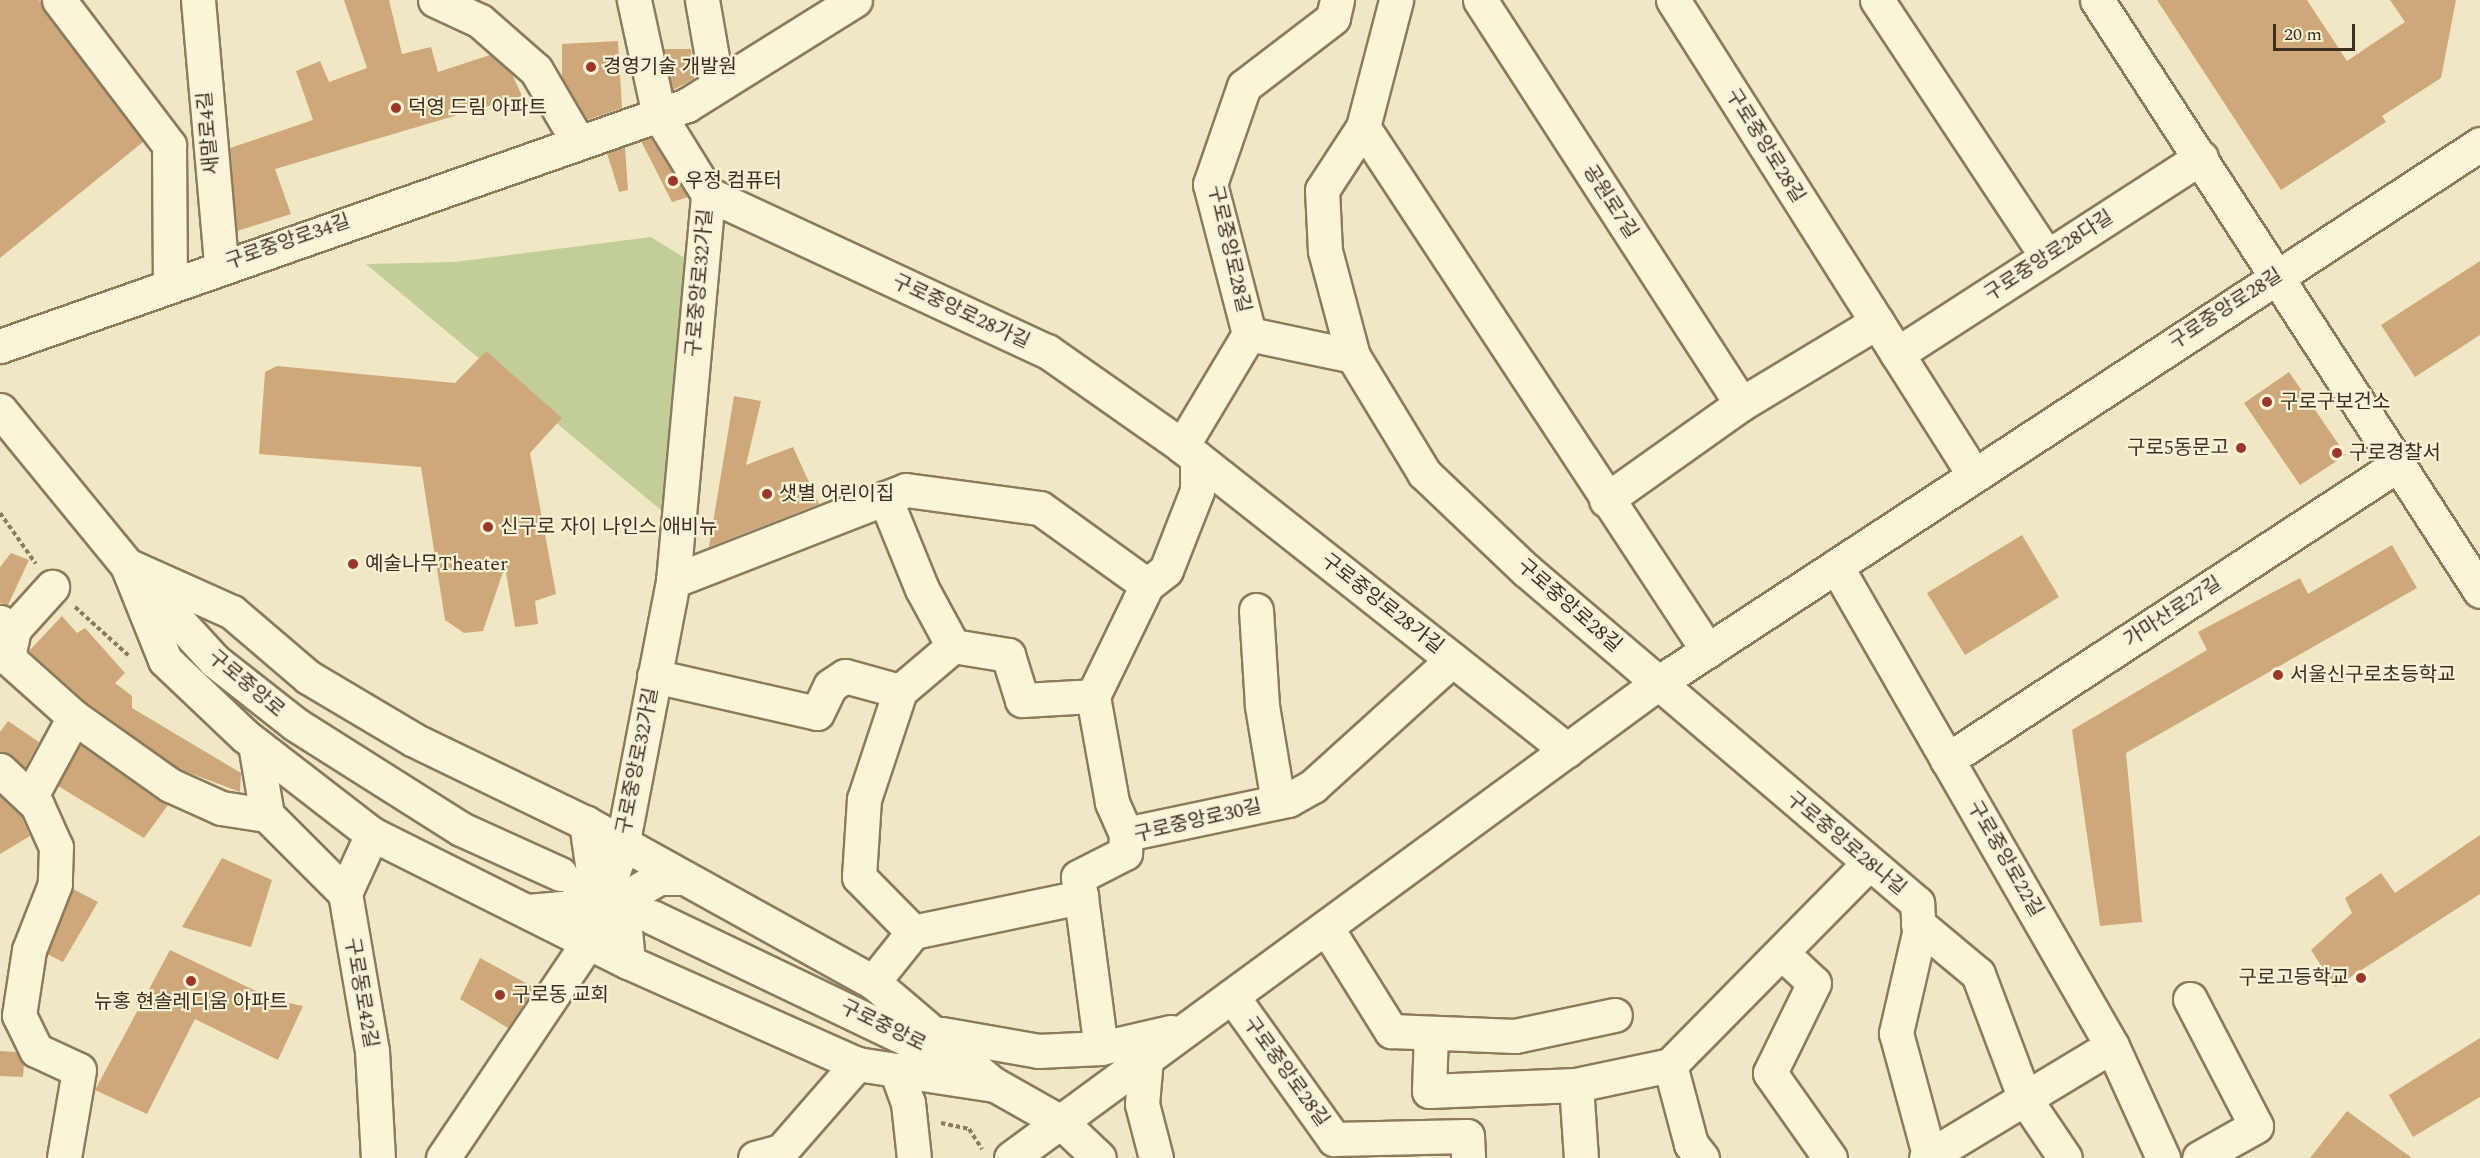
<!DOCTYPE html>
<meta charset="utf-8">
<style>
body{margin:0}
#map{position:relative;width:2480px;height:1158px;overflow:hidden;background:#f0e8c5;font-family:Spectral,"Noto Sans KR",serif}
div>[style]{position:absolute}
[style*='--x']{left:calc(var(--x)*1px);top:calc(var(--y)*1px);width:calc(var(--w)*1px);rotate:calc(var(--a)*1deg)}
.green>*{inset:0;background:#c1ce98}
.building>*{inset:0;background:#cfa87a}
.path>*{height:4px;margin-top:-2px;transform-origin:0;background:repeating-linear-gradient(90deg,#8c7b5a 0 4.5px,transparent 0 7.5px)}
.roads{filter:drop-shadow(2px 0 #8c7b5a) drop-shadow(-2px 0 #8c7b5a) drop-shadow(0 2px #8c7b5a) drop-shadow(0 -2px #8c7b5a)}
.minor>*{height:33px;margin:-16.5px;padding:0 16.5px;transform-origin:16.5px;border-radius:16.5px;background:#faf4d9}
.dots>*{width:16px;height:16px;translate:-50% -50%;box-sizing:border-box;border:3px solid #f7f1d5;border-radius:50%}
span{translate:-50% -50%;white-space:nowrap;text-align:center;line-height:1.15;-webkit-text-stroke:4.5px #f7f1d5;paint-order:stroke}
.poi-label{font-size:20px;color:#3b301f}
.left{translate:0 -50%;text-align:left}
.right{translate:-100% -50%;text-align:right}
.street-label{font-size:20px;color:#3b301f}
.scale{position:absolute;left:2273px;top:24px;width:82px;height:27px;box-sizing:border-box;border:3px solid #3b301f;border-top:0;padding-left:8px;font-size:18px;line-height:21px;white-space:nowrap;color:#3b301f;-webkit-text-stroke:4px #f7f1d5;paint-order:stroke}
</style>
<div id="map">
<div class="green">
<i style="clip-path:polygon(651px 237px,691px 262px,668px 516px,366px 264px,454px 262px)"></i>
</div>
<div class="building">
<i style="clip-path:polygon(0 0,39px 0,143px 142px,0 258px)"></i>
<i style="clip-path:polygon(344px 0,389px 0,402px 54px,431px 47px,438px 72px,490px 55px,512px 74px,522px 96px,275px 169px,291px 214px,237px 231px,230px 148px,313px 120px,296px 71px,320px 61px,329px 82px,367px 68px)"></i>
<i style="clip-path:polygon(2157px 0,2307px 0,2347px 61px,2405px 22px,2390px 0,2456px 0,2441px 78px,2382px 116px,2386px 122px,2281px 190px)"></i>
<i style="clip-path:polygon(618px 41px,622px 108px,587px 120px,562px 77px,562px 44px)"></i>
<i style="clip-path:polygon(664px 49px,691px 49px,694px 79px,673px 90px)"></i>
<i style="clip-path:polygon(651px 138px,688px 197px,672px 202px,641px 141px)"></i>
<i style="clip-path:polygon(625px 147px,628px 190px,619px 192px,607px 153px)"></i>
<i style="clip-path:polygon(2480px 261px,2480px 335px,2415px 377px,2381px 325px)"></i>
<i style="clip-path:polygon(486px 351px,562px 418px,530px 453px,556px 594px,535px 601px,538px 624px,515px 627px,505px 566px,483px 631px,464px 633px,445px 620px,421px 467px,259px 454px,265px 372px,277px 366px,455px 383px)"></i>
<i style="clip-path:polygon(2289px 372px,2346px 455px,2300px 485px,2244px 403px)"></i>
<i style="clip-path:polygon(734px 396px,761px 401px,746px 465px,793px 447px,819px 504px,709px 547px)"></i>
<i style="clip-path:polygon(2022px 535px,2059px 597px,1965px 655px,1927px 593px)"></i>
<i style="clip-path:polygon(2392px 545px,2417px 588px,2126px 753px,2142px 922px,2100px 926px,2072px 730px,2207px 650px,2198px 632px,2300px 578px,2308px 594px)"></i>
<i style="clip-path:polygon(11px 553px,29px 560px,8px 605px,0 603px,0 567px)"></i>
<i style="clip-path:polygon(62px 616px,77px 633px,85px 628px,125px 673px,115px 683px,132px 696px,132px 708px,241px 773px,240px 792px,179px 769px,86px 702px,29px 651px)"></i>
<i style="clip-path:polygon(8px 721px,39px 742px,25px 768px,0 752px,0 732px)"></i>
<i style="clip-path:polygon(80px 745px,168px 805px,144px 838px,58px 786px)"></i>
<i style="clip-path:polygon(0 796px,21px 816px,30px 836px,0 854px)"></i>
<i style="clip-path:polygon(2480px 835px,2480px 894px,2335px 987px,2311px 950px,2352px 913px,2345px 898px,2381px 873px,2395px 893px)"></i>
<i style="clip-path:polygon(222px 858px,272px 880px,251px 947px,182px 927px)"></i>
<i style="clip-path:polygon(73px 889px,98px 902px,63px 962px,47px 954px)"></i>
<i style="clip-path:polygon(170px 950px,275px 1000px,303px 1006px,278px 1060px,195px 1019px,147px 1114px,95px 1090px)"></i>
<i style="clip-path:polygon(480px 958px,535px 988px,508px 1028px,460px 999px)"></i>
<i style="clip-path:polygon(2480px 1038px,2480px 1097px,2413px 1137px,2389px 1095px)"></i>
<i style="clip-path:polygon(0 1051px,16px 1052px,24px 1063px,23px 1077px,0 1076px)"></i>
<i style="clip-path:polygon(2347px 1111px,2412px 1158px,2310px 1158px)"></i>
</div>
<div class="path">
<i style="--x:0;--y:513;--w:62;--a:54.8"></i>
<i style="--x:75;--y:607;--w:73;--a:42.2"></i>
<i style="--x:941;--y:1123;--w:29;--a:12"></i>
<i style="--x:969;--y:1129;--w:24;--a:57"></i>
</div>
<div class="roads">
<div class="minor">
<i style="--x:59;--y:0;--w:182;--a:52.8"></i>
<i style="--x:169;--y:145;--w:137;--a:89.6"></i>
<i style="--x:198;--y:0;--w:266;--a:85"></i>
<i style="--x:435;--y:0;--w:50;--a:25"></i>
<i style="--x:480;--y:21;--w:74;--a:41.2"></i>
<i style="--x:536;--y:70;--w:83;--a:59.7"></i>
<i style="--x:702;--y:0;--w:87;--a:80.1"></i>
<i style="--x:1337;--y:0;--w:18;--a:103"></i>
<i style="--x:1333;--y:18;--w:112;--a:142.6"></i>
<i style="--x:1244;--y:86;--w:104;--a:109.1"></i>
<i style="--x:1210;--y:184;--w:155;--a:75.4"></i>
<i style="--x:1249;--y:334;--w:106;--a:11.9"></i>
<i style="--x:1353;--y:356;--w:137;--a:58.7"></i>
<i style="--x:1424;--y:473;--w:141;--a:43.6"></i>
<i style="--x:1526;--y:570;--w:514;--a:40.42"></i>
<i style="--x:1917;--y:903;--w:30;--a:86"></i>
<i style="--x:1919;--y:933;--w:103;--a:103"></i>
<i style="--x:1896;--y:1033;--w:130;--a:74.8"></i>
<i style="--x:1480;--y:0;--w:481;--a:57.1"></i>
<i style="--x:1673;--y:0;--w:562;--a:57.64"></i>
<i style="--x:1877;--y:0;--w:308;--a:56.5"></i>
<i style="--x:2097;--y:0;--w:704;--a:57.05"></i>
<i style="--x:1363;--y:127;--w:627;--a:56.64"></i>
<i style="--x:708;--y:194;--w:374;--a:24.9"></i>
<i style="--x:1047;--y:351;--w:165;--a:35.1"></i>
<i style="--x:1182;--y:446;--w:491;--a:38.3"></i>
<i style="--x:0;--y:346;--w:728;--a:-19.33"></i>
<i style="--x:687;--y:105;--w:198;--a:-32"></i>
<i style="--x:1897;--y:354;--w:362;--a:-32.9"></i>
<i style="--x:1353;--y:356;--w:109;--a:-104.9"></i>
<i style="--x:1325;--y:251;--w:61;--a:-92.8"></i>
<i style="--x:1322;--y:190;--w:75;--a:-56.9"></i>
<i style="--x:1363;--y:127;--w:131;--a:-75.4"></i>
<i style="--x:0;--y:410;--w:200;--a:50.7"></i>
<i style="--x:127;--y:565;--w:130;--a:47.5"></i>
<i style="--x:215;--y:661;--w:102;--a:38.2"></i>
<i style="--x:295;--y:724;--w:196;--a:32.3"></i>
<i style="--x:461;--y:829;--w:109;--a:24.4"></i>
<i style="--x:1182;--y:446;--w:131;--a:-59.1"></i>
<i style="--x:885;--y:498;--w:98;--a:67.9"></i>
<i style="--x:922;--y:589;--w:65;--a:61.5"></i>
<i style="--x:953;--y:646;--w:56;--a:9.3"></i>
<i style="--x:1008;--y:655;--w:47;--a:72.7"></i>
<i style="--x:1022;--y:700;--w:71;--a:-3.2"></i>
<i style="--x:1606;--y:500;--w:166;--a:-35.4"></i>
<i style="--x:1741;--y:404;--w:159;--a:-31.1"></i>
<i style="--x:127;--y:565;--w:102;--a:68.2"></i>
<i style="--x:165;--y:660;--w:110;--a:43.5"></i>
<i style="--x:245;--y:736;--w:160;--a:37.7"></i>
<i style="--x:372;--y:834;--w:286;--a:26.6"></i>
<i style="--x:628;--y:962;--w:251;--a:24"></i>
<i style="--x:857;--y:1064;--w:139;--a:8.7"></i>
<i style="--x:127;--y:565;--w:115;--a:24.1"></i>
<i style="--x:232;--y:612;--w:100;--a:40.5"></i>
<i style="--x:308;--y:677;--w:123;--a:30.7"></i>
<i style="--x:414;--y:740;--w:191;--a:25.8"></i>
<i style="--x:586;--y:823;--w:328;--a:29"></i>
<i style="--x:873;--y:982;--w:159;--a:40.4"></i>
<i style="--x:1836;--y:566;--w:554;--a:60.1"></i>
<i style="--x:2112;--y:1046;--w:123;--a:65.5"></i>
<i style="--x:673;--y:581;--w:250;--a:-21.3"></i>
<i style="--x:906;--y:490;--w:135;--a:7.7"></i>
<i style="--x:1040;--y:508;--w:132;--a:35.7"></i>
<i style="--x:1256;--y:610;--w:96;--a:86.4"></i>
<i style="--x:1262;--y:706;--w:97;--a:80.5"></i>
<i style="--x:0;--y:622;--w:16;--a:27"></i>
<i style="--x:14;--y:629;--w:57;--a:-47.9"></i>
<i style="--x:14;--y:629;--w:30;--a:102"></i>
<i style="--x:8;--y:658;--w:89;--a:41.8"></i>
<i style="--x:74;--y:717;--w:118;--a:35.3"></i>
<i style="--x:170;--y:785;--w:56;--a:24.3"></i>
<i style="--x:221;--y:808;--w:47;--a:8.7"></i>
<i style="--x:654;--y:676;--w:167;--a:12.8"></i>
<i style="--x:817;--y:713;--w:30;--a:-64"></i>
<i style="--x:830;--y:686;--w:18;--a:-34"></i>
<i style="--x:845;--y:676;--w:57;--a:15.3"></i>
<i style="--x:900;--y:691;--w:70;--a:-40.3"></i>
<i style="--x:900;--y:691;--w:114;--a:108.4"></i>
<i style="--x:864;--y:799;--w:78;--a:93.7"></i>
<i style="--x:859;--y:877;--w:77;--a:45.5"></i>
<i style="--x:913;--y:932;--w:172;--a:-11.8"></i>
<i style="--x:1081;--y:897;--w:20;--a:-99"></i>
<i style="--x:1078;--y:877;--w:53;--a:-27.1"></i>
<i style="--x:1125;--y:853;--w:19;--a:-87"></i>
<i style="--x:1126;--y:834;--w:166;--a:-11.9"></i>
<i style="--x:1288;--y:800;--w:29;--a:-29"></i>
<i style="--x:1313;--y:786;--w:188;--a:-42.2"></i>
<i style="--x:255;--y:744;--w:72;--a:80.4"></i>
<i style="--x:267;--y:815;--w:110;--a:45"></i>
<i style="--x:1947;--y:760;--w:540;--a:-33.22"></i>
<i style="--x:0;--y:770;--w:51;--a:43.4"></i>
<i style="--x:37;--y:805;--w:46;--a:65.7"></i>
<i style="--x:56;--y:847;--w:37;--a:92"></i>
<i style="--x:55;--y:884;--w:71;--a:111.5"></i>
<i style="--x:29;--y:950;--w:66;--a:98.7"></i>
<i style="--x:19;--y:1015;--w:39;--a:64"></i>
<i style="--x:36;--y:1050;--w:47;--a:24.9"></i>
<i style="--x:79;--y:1070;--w:89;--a:99.7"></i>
<i style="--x:30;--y:798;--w:92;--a:-61.5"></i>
<i style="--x:372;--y:834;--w:65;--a:114.6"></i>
<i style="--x:345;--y:893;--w:160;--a:80.3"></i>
<i style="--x:372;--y:1051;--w:107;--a:86.8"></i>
<i style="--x:1126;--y:834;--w:35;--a:-114"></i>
<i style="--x:1112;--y:802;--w:108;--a:-100.2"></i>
<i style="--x:1093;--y:696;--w:123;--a:-64.1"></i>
<i style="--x:1147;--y:585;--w:24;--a:-38"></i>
<i style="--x:1166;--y:570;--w:85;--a:-68.6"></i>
<i style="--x:1197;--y:491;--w:33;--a:-90"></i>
<i style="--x:1081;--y:897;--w:152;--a:82.5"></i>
<i style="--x:528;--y:911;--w:45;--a:-5.1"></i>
<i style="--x:573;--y:907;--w:41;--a:-60.9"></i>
<i style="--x:593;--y:871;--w:49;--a:-98.3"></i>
<i style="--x:652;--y:917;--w:329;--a:25.6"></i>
<i style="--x:949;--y:1059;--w:129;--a:29.4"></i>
<i style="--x:1061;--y:1122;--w:52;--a:43.5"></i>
<i style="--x:1918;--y:924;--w:78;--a:39.8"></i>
<i style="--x:1978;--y:974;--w:134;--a:69.4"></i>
<i style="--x:2025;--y:1099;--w:71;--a:55.9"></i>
<i style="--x:1326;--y:927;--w:123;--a:58"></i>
<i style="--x:1391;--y:1031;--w:124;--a:2.3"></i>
<i style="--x:1515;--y:1036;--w:102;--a:-11.9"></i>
<i style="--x:1783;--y:954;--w:42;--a:43.1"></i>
<i style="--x:1814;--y:983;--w:100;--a:116.1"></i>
<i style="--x:1770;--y:1073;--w:104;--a:54.8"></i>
<i style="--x:628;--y:962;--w:43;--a:-95.3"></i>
<i style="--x:624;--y:919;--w:31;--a:-65"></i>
<i style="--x:637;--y:891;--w:26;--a:-31"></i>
<i style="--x:659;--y:878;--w:23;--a:0"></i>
<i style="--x:873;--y:982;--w:64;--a:-51.3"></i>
<i style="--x:1232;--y:996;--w:176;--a:54.5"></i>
<i style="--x:1334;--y:1139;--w:133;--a:-1.3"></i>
<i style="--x:1467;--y:1136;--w:22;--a:87"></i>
<i style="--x:2190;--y:999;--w:143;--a:62.5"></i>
<i style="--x:2256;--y:1126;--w:65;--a:150.7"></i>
<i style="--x:1431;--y:1033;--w:58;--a:92"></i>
<i style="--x:1429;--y:1091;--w:147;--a:-2.3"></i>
<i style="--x:1576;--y:1085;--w:96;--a:-12"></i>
<i style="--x:942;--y:1034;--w:97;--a:10"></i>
<i style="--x:1038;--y:1051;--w:63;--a:-2.7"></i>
<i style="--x:1101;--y:1048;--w:72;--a:-12.9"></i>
<i style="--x:1146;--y:1059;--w:45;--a:95.1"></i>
<i style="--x:1142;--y:1104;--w:56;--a:75.5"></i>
<i style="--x:1670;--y:1065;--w:282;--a:-45.4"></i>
<i style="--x:1670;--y:1065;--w:82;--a:75.1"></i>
<i style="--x:1691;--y:1144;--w:18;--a:52"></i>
<i style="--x:896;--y:1070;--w:35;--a:70"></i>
<i style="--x:908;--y:1103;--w:55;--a:83.8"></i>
<i style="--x:1576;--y:1085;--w:73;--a:86.1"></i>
<i style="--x:443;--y:1158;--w:262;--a:-56.1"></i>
<i style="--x:589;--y:941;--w:101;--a:-70.8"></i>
<i style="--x:622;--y:846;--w:270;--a:-79.1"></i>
<i style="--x:673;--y:581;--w:389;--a:-84.8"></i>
<i style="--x:708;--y:194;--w:93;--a:-121.8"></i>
<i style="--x:659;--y:115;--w:118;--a:-102.3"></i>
<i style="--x:755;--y:1158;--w:27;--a:-15"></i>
<i style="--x:781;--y:1151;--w:116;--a:-48.9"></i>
<i style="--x:1011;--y:1158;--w:803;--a:-36.28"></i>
<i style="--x:1658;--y:683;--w:983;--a:-33.25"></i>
<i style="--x:1926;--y:1158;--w:217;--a:-31.1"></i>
</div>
</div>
<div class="dots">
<i style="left:591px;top:67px;background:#9c3628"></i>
<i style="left:396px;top:108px;background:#9c3628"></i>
<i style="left:673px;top:181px;background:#9c3628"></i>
<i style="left:2267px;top:402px;background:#9c3628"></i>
<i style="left:2241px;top:448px;background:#9c3628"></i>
<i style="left:2337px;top:453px;background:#9c3628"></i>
<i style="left:767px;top:494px;background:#9c3628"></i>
<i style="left:488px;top:527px;background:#9c3628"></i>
<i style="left:353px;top:564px;background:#9c3628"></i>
<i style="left:2278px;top:675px;background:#9c3628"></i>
<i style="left:2361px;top:978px;background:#9c3628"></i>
<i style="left:191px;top:981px;background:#9c3628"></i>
<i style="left:500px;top:995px;background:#9c3628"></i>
</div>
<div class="poi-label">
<span class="left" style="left:603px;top:67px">경영기술 개발원</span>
<span class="left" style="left:408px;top:108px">덕영 드림 아파트</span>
<span class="left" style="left:685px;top:181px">우정 컴퓨터</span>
<span class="left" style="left:2280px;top:402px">구로구보건소</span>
<span class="right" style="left:2229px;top:448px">구로5동문고</span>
<span class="left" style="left:2349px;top:453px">구로경찰서</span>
<span class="left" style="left:779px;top:494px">샛별 어린이집</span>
<span class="left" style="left:500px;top:527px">신구로 자이 나인스 애비뉴</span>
<span class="left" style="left:365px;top:564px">예술나무Theater</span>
<span class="left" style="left:2290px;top:675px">서울신구로초등학교</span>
<span class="right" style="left:2349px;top:978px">구로고등학교</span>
<span class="left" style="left:512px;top:995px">구로동 교회</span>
<span style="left:191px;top:1002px">뉴홍 현솔레디움 아파트</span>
</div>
<div class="street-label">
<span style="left:209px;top:133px;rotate:-95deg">새말로4길</span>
<span style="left:1765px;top:146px;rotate:58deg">구로중앙로28길</span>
<span style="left:1610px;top:202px;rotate:57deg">공원로7길</span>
<span style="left:288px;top:242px;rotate:-19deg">구로중앙로34길</span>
<span style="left:1229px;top:249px;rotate:77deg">구로중앙로28길</span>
<span style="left:2049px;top:256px;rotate:-33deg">구로중앙로28다길</span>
<span style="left:700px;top:283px;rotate:-85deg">구로중앙로32가길</span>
<span style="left:2226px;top:309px;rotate:-33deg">구로중앙로28길</span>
<span style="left:961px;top:312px;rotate:25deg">구로중앙로28가길</span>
<span style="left:1382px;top:604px;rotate:38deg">구로중앙로28가길</span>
<span style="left:1569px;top:606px;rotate:41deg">구로중앙로28길</span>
<span style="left:2173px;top:612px;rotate:-33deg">가마산로27길</span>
<span style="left:246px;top:684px;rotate:40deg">구로중앙로</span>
<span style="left:638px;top:761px;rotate:-79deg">구로중앙로32가길</span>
<span style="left:1198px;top:821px;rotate:-13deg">구로중앙로30길</span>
<span style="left:1846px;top:844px;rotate:40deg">구로중앙로28나길</span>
<span style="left:2005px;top:859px;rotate:60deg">구로중앙로22길</span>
<span style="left:361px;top:993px;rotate:80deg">구로동로42길</span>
<span style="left:883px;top:1026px;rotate:26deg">구로중앙로</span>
<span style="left:1286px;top:1072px;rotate:54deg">구로중앙로28길</span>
</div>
<div class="scale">20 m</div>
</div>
